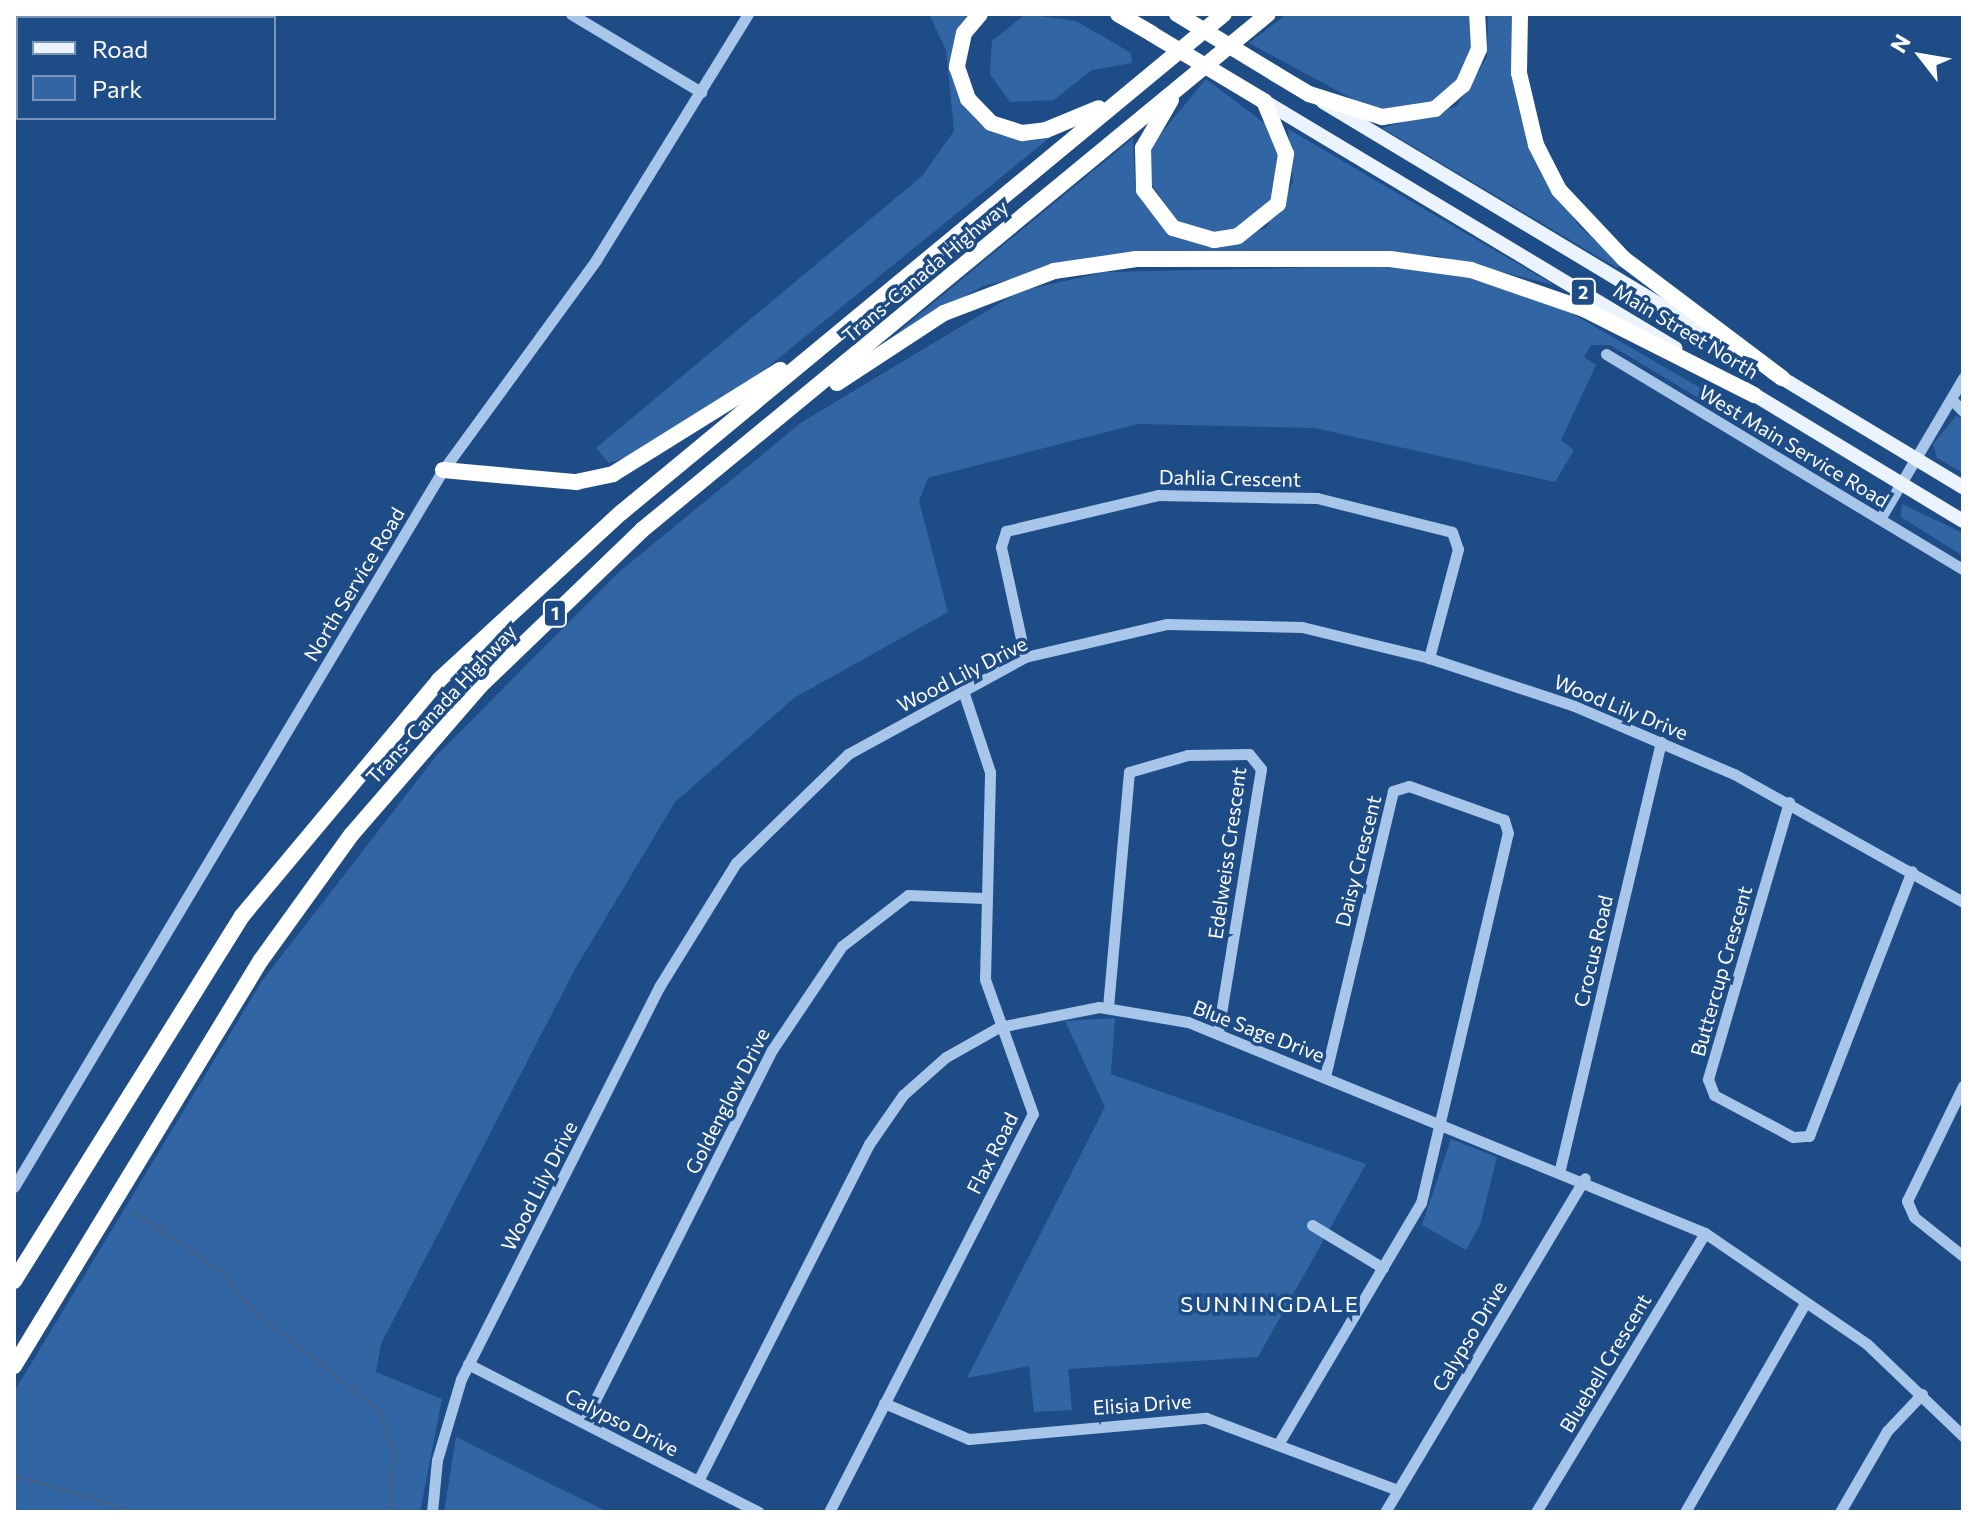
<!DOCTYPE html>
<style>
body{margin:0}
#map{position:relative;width:1977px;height:1526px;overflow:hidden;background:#1e4c86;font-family:Commissioner,sans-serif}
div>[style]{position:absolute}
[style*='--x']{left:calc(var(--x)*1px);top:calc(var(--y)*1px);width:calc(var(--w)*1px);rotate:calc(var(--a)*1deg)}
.green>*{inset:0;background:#3265a4}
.stream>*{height:3px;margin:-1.5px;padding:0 1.5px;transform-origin:1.5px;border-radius:1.5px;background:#40628c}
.minor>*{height:11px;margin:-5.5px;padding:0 5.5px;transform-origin:5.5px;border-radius:5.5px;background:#a7c6ea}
.major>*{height:14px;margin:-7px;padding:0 7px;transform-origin:7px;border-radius:7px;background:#ebf3fe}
.highway>*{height:16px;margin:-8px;padding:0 8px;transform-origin:8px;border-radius:8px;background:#fff}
.highway-bridge>*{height:16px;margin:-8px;padding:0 8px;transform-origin:8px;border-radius:8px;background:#fff}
span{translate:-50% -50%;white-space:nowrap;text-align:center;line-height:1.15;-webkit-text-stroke:7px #1e4c86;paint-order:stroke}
.shield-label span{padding:2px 6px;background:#1e4c86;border:2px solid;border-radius:6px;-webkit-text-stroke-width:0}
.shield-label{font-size:18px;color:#fff;font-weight:700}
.street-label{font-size:20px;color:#fff}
.neighbourhood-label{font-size:22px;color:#fff;letter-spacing:2px}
.frame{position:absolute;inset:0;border:16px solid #fff;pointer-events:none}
.legend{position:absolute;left:16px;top:16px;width:260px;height:104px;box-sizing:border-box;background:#1e4c86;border:2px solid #7894b6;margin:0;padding:10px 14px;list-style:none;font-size:24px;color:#fff}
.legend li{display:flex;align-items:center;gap:16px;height:40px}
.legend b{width:40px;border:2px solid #7894b6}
.north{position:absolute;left:1881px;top:16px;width:80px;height:80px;-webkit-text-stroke:6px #1e4c86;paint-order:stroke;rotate:301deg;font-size:22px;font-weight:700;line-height:32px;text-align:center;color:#fff}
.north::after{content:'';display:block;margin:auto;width:28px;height:36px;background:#fff;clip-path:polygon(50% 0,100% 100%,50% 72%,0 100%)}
</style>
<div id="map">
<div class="green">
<i style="clip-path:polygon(929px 14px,971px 14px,958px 68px,992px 122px,1053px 135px,758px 375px,641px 452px,609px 463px,596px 448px,922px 176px,954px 131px,946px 50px)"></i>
<i style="clip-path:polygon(1026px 14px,1076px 21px,1131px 53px,1132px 63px,1092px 70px,1054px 100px,1010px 102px,990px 74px,992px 41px)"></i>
<i style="clip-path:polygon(1287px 14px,1473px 14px,1474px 45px,1465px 73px,1426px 107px,1371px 109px,1249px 43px)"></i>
<i style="clip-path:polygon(1488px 14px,1515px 14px,1520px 115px,1536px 159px,1579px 226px,1621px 263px,1617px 268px,1382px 128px,1457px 106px,1487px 57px)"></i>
<i style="clip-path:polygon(1206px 79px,1271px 128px,1280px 154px,1272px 201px,1241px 228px,1215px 233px,1179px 224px,1148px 179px,1149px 148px)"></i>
<i style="clip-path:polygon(1288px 129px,1554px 285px,1437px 256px,1123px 253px,983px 286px,886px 342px,1133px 138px,1135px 186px,1166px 230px,1211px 246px,1266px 228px,1293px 182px)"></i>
<i style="clip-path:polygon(1389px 266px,1465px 276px,1559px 306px,1882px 493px,1878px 500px,1864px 497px,1610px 345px,1591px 345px,1584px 357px,1596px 365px,1561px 440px,1574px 450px,1555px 482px,1315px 428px,1138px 424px,928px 478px,919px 501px,948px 612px,794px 698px,675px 802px,575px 969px,381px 1344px,376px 1372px,442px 1399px,420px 1512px,14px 1512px,14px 1392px,262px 981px,437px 755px,619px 572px,802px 422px,1020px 291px,1105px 272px)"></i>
<i style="clip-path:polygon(1956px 416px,1963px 418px,1963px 473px,1937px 458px,1933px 444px)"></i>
<i style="clip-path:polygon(1902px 504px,1963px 533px,1963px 556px,1901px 517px)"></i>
<i style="clip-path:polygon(1115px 1018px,1111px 1074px,1366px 1164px,1258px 1357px,1068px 1369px,1072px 1410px,1034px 1412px,1029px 1366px,967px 1378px,1105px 1107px,1065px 1021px)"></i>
<i style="clip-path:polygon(1451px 1139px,1497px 1157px,1480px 1225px,1466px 1250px,1422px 1225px)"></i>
<i style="clip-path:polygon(456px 1437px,608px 1512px,444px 1512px)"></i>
</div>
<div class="stream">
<i style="--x:134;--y:1212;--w:107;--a:34.3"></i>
<i style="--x:222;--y:1272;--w:48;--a:51.7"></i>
<i style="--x:252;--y:1310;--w:163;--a:38.3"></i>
<i style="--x:380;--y:1411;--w:44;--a:72.8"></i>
<i style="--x:393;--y:1453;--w:59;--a:93.9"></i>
<i style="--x:14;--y:1475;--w:129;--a:16.6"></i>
</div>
<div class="minor">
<i style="--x:571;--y:14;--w:152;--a:31"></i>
<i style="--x:1606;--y:354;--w:417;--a:31.1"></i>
<i style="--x:1951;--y:399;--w:17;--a:45"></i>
<i style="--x:1880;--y:519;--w:164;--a:-59.5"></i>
<i style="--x:1025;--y:657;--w:113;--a:-102.3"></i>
<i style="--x:1001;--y:547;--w:17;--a:-73"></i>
<i style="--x:1006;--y:531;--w:156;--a:-13.3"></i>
<i style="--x:1158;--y:495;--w:159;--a:1.1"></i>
<i style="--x:1317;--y:498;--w:139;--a:14.1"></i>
<i style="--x:1452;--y:532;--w:18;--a:71"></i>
<i style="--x:1458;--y:549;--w:113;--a:104.9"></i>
<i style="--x:1789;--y:802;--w:289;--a:106.3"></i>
<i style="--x:1708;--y:1079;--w:17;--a:69"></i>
<i style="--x:1714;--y:1095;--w:89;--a:28"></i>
<i style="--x:1793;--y:1137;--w:16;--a:-4"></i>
<i style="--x:1809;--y:1136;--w:284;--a:-68.8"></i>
<i style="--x:1108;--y:1007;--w:236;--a:-84.9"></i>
<i style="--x:1129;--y:772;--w:61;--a:-16.1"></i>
<i style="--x:1188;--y:755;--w:61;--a:-0.9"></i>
<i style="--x:1249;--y:754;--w:19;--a:51"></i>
<i style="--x:1261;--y:769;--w:267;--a:99.3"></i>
<i style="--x:1963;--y:1086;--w:128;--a:116"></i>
<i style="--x:1907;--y:1201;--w:17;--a:66"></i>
<i style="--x:1914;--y:1217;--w:63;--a:38.5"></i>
<i style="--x:1560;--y:1169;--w:439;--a:-76.7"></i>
<i style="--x:14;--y:1187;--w:836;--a:-59.11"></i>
<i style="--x:443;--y:470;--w:260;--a:-53.9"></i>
<i style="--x:596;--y:260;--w:289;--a:-58.3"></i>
<i style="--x:1312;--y:1225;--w:83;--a:31.2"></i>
<i style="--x:468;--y:1364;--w:326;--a:27"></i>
<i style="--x:884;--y:1403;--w:92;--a:23"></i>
<i style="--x:969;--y:1439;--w:238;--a:-5.1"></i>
<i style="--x:1206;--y:1418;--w:205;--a:20.6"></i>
<i style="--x:584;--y:1422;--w:417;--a:-63.2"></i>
<i style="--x:772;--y:1050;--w:125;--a:-56.1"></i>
<i style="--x:842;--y:946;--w:83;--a:-37.7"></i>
<i style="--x:908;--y:895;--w:76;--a:2.3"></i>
<i style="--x:1280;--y:1441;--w:277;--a:-59.4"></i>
<i style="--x:1421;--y:1203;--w:380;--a:-76.8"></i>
<i style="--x:1508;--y:833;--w:14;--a:-107"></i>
<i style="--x:1504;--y:820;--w:101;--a:-160.3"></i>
<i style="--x:1409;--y:786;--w:17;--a:163"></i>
<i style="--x:1393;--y:791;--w:293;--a:103.4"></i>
<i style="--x:698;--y:1481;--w:378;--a:-63.1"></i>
<i style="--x:869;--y:1144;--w:60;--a:-55.2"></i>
<i style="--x:903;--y:1095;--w:57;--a:-41.5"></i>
<i style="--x:946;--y:1057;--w:61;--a:-29.5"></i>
<i style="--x:999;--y:1027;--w:102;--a:-11.3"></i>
<i style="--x:1099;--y:1007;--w:90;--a:9.6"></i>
<i style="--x:1188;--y:1022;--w:558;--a:22.2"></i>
<i style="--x:1705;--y:1233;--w:196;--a:34.4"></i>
<i style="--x:1867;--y:1344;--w:133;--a:43.8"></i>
<i style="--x:432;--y:1512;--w:52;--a:-84.5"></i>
<i style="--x:437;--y:1460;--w:84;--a:-73.5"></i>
<i style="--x:461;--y:1379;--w:439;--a:-63.2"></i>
<i style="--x:659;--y:987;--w:146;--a:-58.2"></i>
<i style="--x:736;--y:863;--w:156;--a:-44.2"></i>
<i style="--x:848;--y:754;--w:202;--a:-28.7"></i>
<i style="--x:1025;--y:657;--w:146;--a:-13.1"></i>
<i style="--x:1167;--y:624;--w:135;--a:1.3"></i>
<i style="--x:1302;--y:627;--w:131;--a:13.7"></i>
<i style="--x:1429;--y:658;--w:151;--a:18.2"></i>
<i style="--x:1572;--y:705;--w:176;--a:23.1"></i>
<i style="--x:1734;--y:774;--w:262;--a:29.2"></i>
<i style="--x:829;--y:1512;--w:447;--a:-62.9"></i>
<i style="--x:1033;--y:1114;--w:143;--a:-109.6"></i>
<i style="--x:985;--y:979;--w:207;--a:-88.6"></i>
<i style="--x:990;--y:772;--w:85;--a:-108.4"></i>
<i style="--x:1385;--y:1512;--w:389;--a:-59.1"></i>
<i style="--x:1536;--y:1512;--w:326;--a:-58.8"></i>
<i style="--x:1685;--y:1512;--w:239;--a:-60.1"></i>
<i style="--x:1840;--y:1512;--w:94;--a:-59.9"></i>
<i style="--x:1887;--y:1431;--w:51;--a:-46.6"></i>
</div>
<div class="major">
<i style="--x:1264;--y:101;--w:480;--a:31"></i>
<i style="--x:1323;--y:102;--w:475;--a:31"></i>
<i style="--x:1772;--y:372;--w:223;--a:31.1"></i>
<i style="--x:1745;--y:389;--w:255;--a:31.2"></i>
</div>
<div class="highway">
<i style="--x:980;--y:14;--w:25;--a:130"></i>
<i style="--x:964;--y:33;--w:35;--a:102"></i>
<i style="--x:957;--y:67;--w:34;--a:71"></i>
<i style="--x:968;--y:99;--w:33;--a:46"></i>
<i style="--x:991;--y:123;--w:33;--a:18"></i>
<i style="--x:1022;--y:133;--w:24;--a:-7"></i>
<i style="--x:1046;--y:130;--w:57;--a:-22.5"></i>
<i style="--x:1118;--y:14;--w:39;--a:30"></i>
<i style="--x:1520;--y:14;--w:59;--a:91"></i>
<i style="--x:1519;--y:73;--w:74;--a:76.7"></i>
<i style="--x:1536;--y:145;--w:51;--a:62.9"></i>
<i style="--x:1559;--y:190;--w:95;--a:46.7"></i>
<i style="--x:1624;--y:259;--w:198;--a:37"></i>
<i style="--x:1274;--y:73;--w:41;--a:31"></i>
<i style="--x:1309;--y:94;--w:77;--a:17.5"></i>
<i style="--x:1382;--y:117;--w:54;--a:-8.6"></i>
<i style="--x:1435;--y:109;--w:37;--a:-41"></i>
<i style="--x:1463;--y:85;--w:39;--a:-66"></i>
<i style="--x:1479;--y:49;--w:35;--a:-93"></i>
<i style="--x:1171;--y:100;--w:56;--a:120.3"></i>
<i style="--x:1143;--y:148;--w:42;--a:88.6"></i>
<i style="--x:1144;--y:190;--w:48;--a:52.7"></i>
<i style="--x:1173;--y:228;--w:43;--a:16.3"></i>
<i style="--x:1214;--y:240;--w:24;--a:-9"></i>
<i style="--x:1238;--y:236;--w:51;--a:-38.7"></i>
<i style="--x:1278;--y:204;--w:51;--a:-80.9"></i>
<i style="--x:1286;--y:154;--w:57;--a:-112.5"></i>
<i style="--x:837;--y:383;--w:128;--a:-33.2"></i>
<i style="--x:944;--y:313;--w:118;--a:-20.9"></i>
<i style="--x:1054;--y:271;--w:83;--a:-8.3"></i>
<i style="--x:1136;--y:259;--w:254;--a:0"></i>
<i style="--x:1390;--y:259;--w:82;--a:7.7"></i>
<i style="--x:1471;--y:270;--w:120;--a:19"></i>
<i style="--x:1584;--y:309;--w:191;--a:26.8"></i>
<i style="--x:443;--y:470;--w:134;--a:5.2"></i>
<i style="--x:576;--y:482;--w:38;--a:-12"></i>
<i style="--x:613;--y:474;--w:197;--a:-31.9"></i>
<i style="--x:14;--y:1281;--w:430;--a:-58"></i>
<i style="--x:242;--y:916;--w:307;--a:-50.1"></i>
<i style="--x:439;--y:680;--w:248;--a:-42.6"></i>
<i style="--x:622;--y:512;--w:781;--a:-39.6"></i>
<i style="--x:14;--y:1366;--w:475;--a:-58.7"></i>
<i style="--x:261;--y:960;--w:155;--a:-54.2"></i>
<i style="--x:352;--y:834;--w:196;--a:-49.1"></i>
<i style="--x:480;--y:686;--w:225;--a:-43.9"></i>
<i style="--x:642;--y:530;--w:811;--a:-39.5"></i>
</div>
<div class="highway-bridge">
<i style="--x:1177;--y:14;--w:114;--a:31.3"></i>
<i style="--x:1152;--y:34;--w:131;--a:30.9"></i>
</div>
<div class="shield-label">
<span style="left:1583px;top:292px">2</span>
<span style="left:555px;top:613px">1</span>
</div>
<div class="street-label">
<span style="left:925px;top:271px;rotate:-40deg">Trans-Canada Highway</span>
<span style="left:1686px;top:331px;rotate:31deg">Main Street North</span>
<span style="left:1794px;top:446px;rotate:31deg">West Main Service Road</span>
<span style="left:1230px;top:478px;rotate:1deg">Dahlia Crescent</span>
<span style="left:354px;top:584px;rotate:-59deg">North Service Road</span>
<span style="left:962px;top:674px;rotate:-27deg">Wood Lily Drive</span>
<span style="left:441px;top:704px;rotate:-47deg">Trans-Canada Highway</span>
<span style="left:1621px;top:707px;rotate:22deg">Wood Lily Drive</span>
<span style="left:1227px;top:853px;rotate:-82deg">Edelweiss Crescent</span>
<span style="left:1358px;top:861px;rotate:-76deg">Daisy Crescent</span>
<span style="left:1593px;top:951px;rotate:-77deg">Crocus Road</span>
<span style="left:1721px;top:971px;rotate:-74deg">Buttercup Crescent</span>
<span style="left:1259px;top:1031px;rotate:21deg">Blue Sage Drive</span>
<span style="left:727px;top:1101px;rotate:-63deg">Goldenglow Drive</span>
<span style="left:992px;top:1153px;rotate:-63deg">Flax Road</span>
<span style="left:539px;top:1186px;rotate:-63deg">Wood Lily Drive</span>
<span style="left:1469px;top:1336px;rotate:-59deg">Calypso Drive</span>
<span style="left:1605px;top:1363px;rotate:-59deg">Bluebell Crescent</span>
<span style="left:1142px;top:1404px;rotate:-4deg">Elisia Drive</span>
<span style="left:622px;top:1422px;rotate:27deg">Calypso Drive</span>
</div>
<div class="neighbourhood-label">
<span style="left:1270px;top:1304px">SUNNINGDALE</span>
</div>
<div class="frame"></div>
<ul class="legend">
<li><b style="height:10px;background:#ebf3fe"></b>Road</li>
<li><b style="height:22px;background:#3265a4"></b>Park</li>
</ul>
<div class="north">N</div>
</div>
